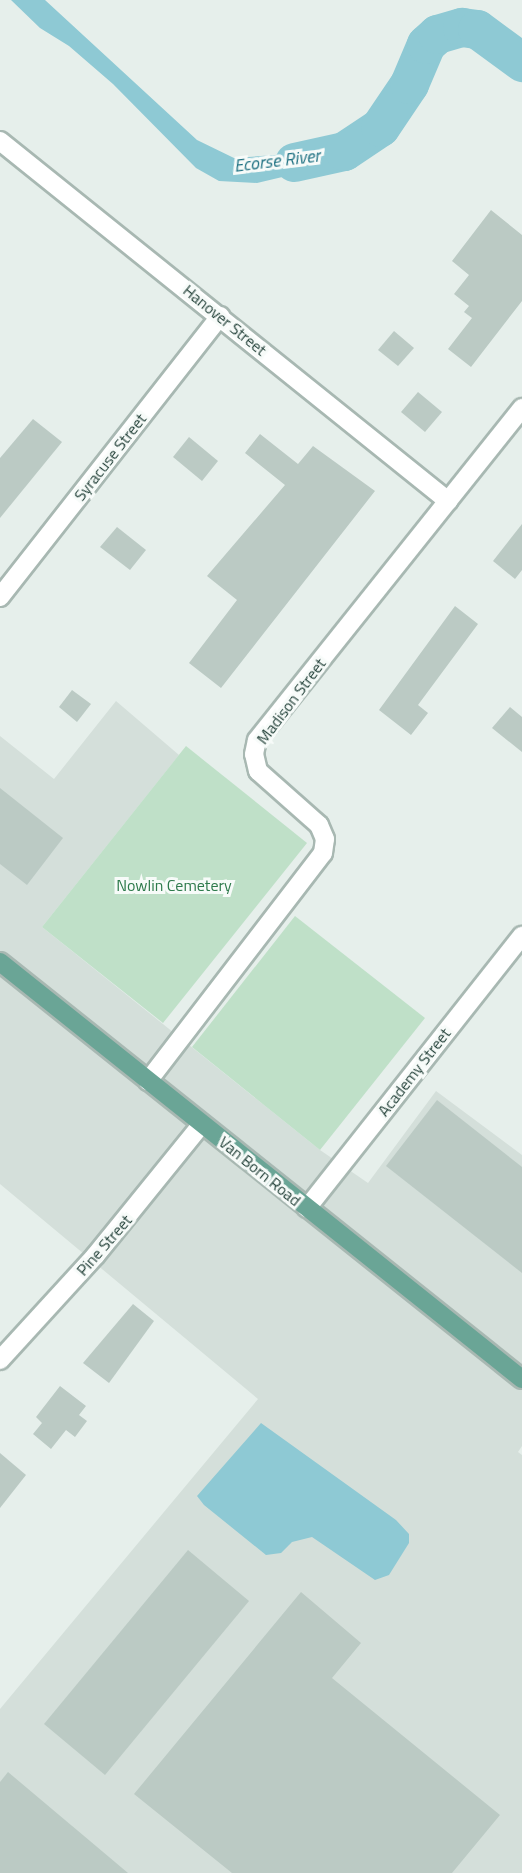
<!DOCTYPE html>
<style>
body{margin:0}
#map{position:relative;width:522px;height:1873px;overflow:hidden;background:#e6efeb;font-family:"Titillium Web",sans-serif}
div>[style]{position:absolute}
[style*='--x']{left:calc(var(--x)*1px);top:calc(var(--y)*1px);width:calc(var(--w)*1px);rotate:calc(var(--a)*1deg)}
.built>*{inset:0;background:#d4dfda}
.green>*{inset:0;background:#bfe0c8}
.water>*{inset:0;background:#8ec9d4}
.river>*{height:39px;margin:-19.5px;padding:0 19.5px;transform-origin:19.5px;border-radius:19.5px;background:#8ec9d4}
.building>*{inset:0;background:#bbcac4}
.roads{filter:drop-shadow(2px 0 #a8b8b2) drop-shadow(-2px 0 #a8b8b2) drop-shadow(0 2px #a8b8b2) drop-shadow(0 -2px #a8b8b2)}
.minor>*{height:18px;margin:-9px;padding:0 9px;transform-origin:9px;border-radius:9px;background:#fff}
.major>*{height:18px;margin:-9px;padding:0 9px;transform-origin:9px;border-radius:9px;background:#6aa596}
span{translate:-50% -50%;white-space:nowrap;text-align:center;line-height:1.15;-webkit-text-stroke:6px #f7fbf9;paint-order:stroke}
.street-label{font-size:16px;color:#24423a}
.park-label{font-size:16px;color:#2d7a4b}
.water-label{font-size:18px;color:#1c6f80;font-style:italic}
</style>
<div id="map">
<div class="built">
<i style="clip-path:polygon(116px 701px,179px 755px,42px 927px,320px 1150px,368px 1183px,436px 1091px,522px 1155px,522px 1446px,518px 1452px,522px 1455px,522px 1873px,0 1873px,0 1709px,258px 1399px,0 1184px,0 736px,54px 779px)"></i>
</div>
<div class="green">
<i style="clip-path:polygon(186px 746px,307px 843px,163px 1023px,42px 927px)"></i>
<i style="clip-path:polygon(295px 916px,425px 1018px,320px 1150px,192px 1047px)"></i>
</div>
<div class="water">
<i style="clip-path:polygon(11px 0,45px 0,197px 140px,234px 158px,302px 153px,343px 145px,350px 161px,257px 183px,219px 181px,196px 168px,113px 84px,69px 46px,40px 28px)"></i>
<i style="clip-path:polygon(261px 1423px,396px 1520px,409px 1534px,409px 1543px,389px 1575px,375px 1580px,312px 1537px,292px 1542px,281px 1553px,266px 1555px,204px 1505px,197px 1496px)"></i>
</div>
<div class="river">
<i style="--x:294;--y:162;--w:51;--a:-12.4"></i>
<i style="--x:344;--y:151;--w:43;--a:-33.7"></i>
<i style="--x:380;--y:127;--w:52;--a:-56"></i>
<i style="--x:409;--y:84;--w:43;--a:-67"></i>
<i style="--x:426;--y:44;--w:15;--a:-42"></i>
<i style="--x:437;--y:34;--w:26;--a:-16"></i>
<i style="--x:462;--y:27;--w:15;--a:8"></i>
<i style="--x:477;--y:29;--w:56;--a:36.3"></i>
</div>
<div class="building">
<i style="clip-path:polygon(491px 210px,522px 235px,522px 301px,471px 367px,448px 349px,472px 318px,464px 312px,469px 306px,454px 294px,469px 275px,452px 261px)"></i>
<i style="clip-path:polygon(394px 331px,414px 348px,398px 366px,378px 350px)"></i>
<i style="clip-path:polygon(418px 392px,442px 412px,425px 432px,401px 412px)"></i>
<i style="clip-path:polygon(33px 419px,62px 442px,0 518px,0 458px)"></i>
<i style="clip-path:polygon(260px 434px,298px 464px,313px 446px,375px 491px,221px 688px,189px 663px,237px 600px,207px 576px,285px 485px,245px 453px)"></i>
<i style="clip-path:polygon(189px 437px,218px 461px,202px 481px,173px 457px)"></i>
<i style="clip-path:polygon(522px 524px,522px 570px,515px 579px,493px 561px)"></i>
<i style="clip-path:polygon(117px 527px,146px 550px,130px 570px,100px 547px)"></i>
<i style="clip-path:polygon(455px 606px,478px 624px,418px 705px,428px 713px,411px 735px,379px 710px)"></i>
<i style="clip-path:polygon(72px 690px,91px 704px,77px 722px,59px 707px)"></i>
<i style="clip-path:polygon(510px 707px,522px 717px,522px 752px,492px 728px)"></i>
<i style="clip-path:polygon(0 788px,63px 838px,27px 885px,0 864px)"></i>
<i style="clip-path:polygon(437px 1100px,522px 1167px,522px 1273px,386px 1166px)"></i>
<i style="clip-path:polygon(133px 1304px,154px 1321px,109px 1383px,83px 1363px)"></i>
<i style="clip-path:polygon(60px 1386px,86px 1406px,79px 1415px,87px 1421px,75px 1437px,66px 1430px,51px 1449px,33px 1434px,42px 1423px,36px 1417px)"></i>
<i style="clip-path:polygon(0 1453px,26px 1475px,0 1508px)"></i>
<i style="clip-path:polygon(188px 1550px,249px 1601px,105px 1775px,44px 1724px)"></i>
<i style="clip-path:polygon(301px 1592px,361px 1643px,332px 1678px,500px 1815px,452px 1873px,232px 1873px,134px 1794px)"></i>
<i style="clip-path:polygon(8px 1772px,128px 1873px,0 1873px,0 1782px)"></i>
</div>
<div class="roads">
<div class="minor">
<i style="--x:0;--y:141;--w:575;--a:38.78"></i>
<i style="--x:0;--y:597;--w:357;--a:-51.9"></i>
<i style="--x:148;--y:1081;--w:287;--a:-52.5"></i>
<i style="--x:323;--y:853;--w:14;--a:-82"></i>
<i style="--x:325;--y:839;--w:15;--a:-113"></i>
<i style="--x:319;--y:825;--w:81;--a:-138.5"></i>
<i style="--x:258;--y:771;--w:17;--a:-103"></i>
<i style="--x:254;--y:754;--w:14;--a:-78"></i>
<i style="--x:257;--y:740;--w:425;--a:-51.4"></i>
<i style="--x:307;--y:1208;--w:347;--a:-51.7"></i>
<i style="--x:0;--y:1360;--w:141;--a:-47.6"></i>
<i style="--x:95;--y:1256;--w:170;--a:-51"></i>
</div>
<div class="major">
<i style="--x:0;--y:962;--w:668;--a:38.62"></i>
</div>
</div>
<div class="street-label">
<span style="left:225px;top:320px;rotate:39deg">Hanover Street</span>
<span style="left:110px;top:457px;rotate:-52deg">Syracuse Street</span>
<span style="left:291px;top:701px;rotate:-53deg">Madison Street</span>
<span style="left:414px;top:1072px;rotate:-52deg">Academy Street</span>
<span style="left:260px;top:1171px;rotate:39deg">Van Born Road</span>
<span style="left:104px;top:1245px;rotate:-49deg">Pine Street</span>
</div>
<div class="park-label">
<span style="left:174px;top:885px">Nowlin Cemetery</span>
</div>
<div class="water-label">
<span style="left:277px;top:161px;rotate:-7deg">Ecorse River</span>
</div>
</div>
